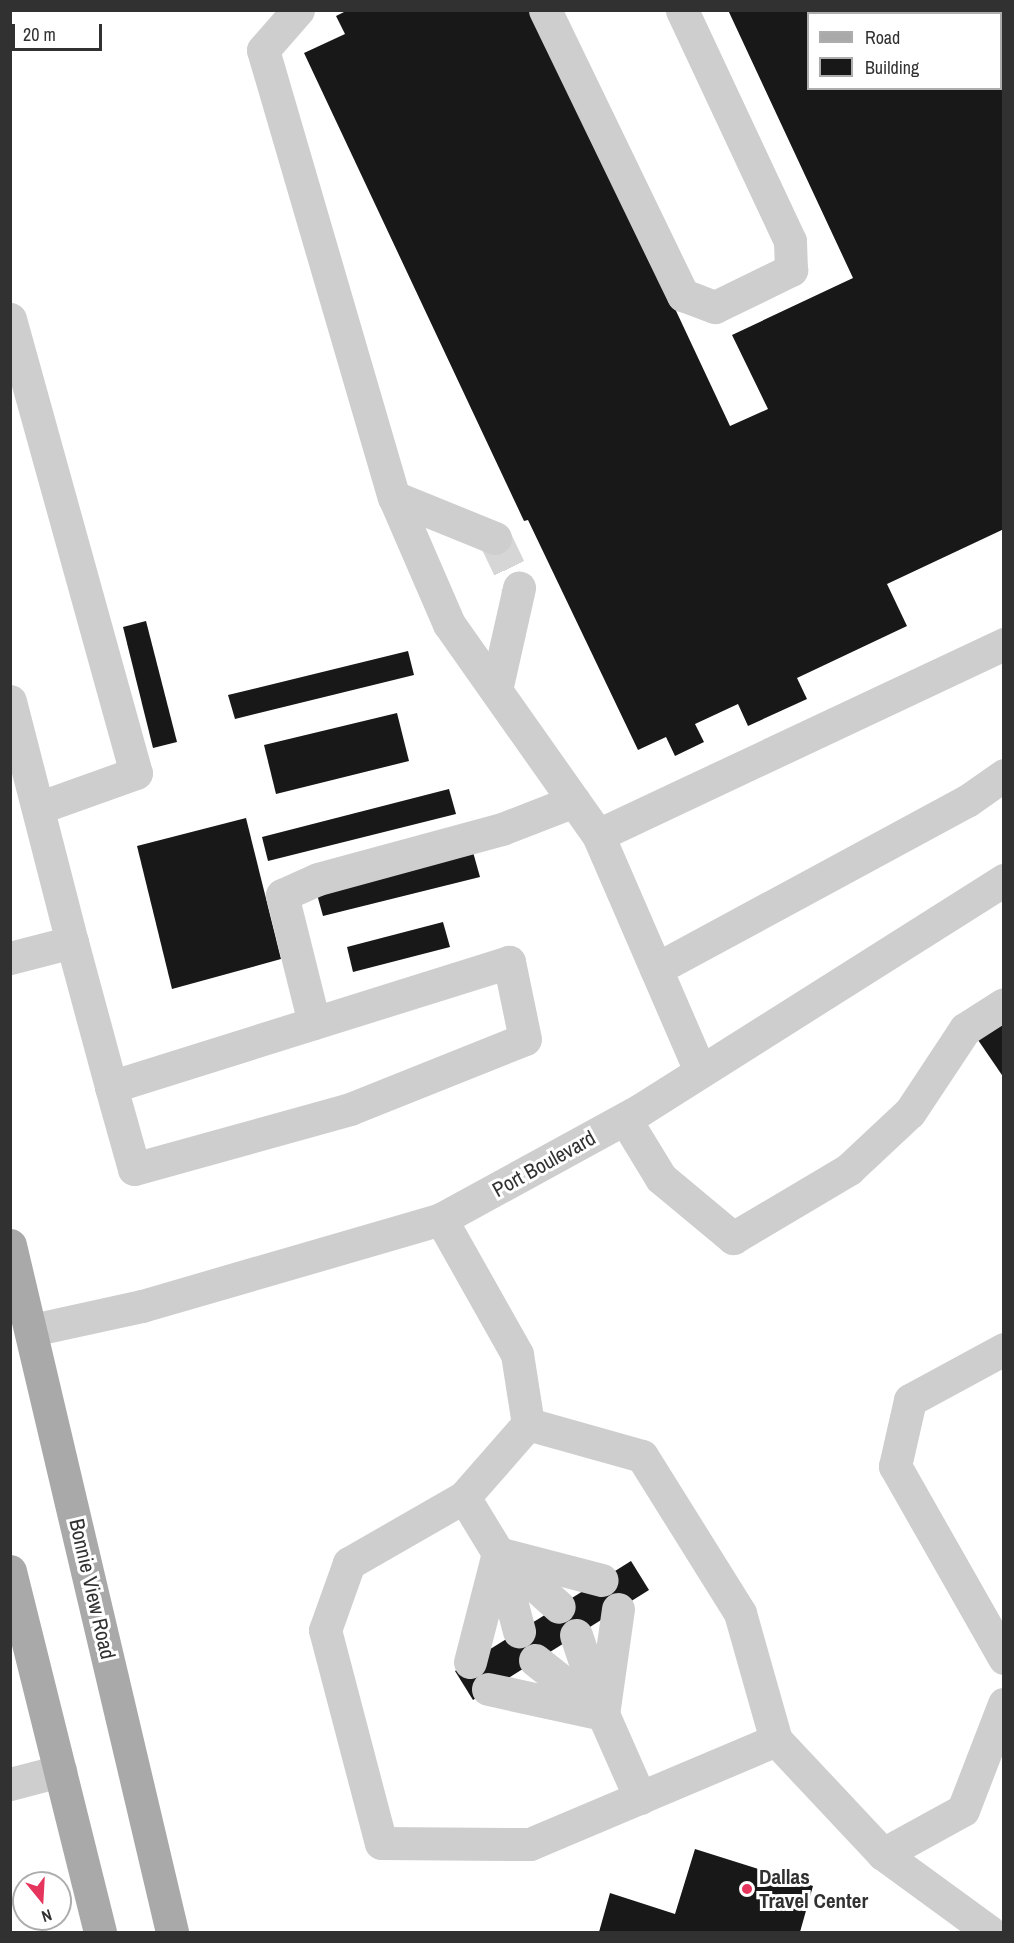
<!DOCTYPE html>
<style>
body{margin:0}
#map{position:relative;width:1014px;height:1943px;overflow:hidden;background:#fff;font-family:"Archivo Narrow",sans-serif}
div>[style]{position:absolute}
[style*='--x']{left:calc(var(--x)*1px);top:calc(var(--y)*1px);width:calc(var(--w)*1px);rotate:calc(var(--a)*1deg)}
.building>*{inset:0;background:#181818}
.minor-tunnel>*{height:33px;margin-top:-16.5px;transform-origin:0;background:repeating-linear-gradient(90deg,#d6d6d6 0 33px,transparent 0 49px)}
.minor>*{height:33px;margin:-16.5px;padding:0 16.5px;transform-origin:16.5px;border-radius:16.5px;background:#cecece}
.major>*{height:33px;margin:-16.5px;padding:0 16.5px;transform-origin:16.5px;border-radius:16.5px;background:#a9a9a9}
.dots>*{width:16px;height:16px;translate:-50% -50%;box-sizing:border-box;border:3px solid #fff;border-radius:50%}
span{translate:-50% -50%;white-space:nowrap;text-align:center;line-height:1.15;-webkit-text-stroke:6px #fff;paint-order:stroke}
.street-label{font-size:21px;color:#313131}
.poi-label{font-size:21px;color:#313131;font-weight:700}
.left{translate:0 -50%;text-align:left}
.frame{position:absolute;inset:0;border:12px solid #313131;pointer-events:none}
.legend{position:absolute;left:807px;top:12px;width:195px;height:78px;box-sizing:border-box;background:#fff;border:2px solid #adadad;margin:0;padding:8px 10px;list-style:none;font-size:18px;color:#313131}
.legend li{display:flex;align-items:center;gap:12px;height:30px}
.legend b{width:30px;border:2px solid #adadad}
.north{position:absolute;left:12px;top:1871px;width:60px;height:60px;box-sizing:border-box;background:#fff;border:2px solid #adadad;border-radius:50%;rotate:162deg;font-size:16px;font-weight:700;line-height:24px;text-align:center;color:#313131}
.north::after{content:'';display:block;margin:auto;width:21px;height:27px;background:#e6355d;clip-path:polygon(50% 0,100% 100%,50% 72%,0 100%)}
.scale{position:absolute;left:12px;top:24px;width:90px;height:27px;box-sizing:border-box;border:3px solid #313131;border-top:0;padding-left:8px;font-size:18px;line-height:21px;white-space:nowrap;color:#313131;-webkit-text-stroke:4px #fff;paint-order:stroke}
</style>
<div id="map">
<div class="building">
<i style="clip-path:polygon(348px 10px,535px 10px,730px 426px,768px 409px,732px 335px,853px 278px,728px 10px,965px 10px,808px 14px,808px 88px,1002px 88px,1004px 93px,1004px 529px,887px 584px,907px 626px,797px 678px,807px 699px,748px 726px,738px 704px,695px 724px,704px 742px,675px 756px,666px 737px,638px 750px,528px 520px,524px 521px,304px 53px,345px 34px,336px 16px)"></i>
<i style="clip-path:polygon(146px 621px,177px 742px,153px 748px,123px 627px)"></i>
<i style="clip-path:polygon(408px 651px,414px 675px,235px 719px,228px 695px)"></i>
<i style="clip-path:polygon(397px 713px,409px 761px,276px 794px,264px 745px)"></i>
<i style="clip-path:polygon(449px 789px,456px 814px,268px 861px,262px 837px)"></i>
<i style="clip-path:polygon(246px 818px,281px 959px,172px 989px,137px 846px)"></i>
<i style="clip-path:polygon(473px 852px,480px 877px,323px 916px,316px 891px)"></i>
<i style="clip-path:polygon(443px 922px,450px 947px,353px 972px,347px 947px)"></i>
<i style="clip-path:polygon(1004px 1024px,1004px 1078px,978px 1040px)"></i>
<i style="clip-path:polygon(631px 1561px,649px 1590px,473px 1700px,455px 1671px)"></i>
<i style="clip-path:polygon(695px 1849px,813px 1886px,800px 1932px,599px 1932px,610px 1893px,675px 1914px)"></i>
</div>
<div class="minor-tunnel">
<i style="--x:495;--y:538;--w:55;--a:64.4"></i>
</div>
<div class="minor">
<i style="--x:298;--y:10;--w:53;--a:131.2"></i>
<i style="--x:263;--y:50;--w:466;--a:73.7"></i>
<i style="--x:394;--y:497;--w:138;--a:66.6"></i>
<i style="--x:449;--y:624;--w:258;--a:54.8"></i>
<i style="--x:598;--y:835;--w:257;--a:66.6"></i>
<i style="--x:545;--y:10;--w:317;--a:64.2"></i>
<i style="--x:683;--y:295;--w:34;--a:21"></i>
<i style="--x:715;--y:307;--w:85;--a:-26"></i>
<i style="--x:791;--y:270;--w:29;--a:-92"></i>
<i style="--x:790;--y:241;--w:255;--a:-115.1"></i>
<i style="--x:10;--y:319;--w:471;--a:74.5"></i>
<i style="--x:136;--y:773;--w:104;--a:160.3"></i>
<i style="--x:394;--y:497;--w:109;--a:22.1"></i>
<i style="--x:496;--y:690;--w:105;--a:-77.3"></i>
<i style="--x:10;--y:701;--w:249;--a:75.6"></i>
<i style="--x:598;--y:835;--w:449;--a:-25.2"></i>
<i style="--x:10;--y:958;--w:64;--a:-14.5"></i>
<i style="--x:72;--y:942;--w:150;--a:74.9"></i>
<i style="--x:111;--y:1087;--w:85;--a:74.3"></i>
<i style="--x:134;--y:1169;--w:224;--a:-15.5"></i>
<i style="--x:350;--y:1109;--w:188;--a:-21.8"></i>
<i style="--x:525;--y:1039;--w:79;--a:-101.7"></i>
<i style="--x:509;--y:962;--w:417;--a:162.6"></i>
<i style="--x:656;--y:969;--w:353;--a:-28.4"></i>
<i style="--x:967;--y:801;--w:45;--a:-35.1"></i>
<i style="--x:314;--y:1023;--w:132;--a:-104"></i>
<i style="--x:282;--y:895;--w:39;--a:-24"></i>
<i style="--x:318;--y:879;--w:191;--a:-15.2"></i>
<i style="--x:502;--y:829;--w:77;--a:-21.3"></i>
<i style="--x:625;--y:1119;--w:69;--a:58.6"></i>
<i style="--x:661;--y:1178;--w:94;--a:39.8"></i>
<i style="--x:733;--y:1238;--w:135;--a:-30.7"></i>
<i style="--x:849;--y:1169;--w:83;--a:-43.1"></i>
<i style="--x:910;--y:1112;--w:100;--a:-56.5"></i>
<i style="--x:965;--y:1029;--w:46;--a:-32.7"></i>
<i style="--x:441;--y:1219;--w:155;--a:60.6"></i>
<i style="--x:517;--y:1354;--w:71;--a:81.1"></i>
<i style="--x:528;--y:1424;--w:118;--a:15.7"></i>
<i style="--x:642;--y:1456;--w:185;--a:58"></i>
<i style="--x:740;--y:1613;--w:132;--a:74.2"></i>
<i style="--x:776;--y:1740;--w:156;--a:46.8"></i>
<i style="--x:883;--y:1854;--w:91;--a:-28.8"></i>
<i style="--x:963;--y:1810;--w:114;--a:-68.9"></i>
<i style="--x:32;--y:1330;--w:113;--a:-12.3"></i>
<i style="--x:142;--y:1306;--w:311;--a:-16.2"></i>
<i style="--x:441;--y:1219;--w:227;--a:-28.7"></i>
<i style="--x:640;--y:1110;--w:431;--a:-32.3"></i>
<i style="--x:1004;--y:1349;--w:107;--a:151.5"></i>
<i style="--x:910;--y:1400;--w:68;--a:102.8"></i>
<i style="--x:895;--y:1466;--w:221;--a:60.4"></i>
<i style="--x:528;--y:1424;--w:97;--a:131.2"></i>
<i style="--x:464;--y:1497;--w:133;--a:150.1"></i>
<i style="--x:349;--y:1563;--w:71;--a:109.7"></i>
<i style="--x:325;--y:1630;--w:220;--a:75.3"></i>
<i style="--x:381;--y:1843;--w:149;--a:0.4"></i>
<i style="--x:530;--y:1844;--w:267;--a:-22.9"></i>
<i style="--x:464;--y:1497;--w:66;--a:58.7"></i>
<i style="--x:498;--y:1553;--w:107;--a:14.6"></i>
<i style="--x:499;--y:1555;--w:79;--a:75.3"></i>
<i style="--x:502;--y:1556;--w:76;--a:41.8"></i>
<i style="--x:618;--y:1609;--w:106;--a:98.1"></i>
<i style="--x:603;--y:1714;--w:92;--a:66.2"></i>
<i style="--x:576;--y:1635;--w:76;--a:71.6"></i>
<i style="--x:535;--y:1660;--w:79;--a:38.3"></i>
<i style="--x:470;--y:1662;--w:113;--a:-75.6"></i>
<i style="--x:488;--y:1689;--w:118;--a:12.3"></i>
<i style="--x:10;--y:1784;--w:52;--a:-14.6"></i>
<i style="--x:883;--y:1854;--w:132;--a:36.1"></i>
</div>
<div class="major">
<i style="--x:10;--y:1245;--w:706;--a:76.73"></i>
<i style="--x:10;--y:1571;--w:372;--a:76"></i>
</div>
<div class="dots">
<i style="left:747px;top:1889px;background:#e6355d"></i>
</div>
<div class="street-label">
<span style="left:544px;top:1164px;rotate:-29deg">Port Boulevard</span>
<span style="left:92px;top:1589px;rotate:77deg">Bonnie View Road</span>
</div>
<div class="poi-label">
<span class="left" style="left:759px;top:1889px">Dallas<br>Travel Center</span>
</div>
<div class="frame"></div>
<ul class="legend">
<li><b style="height:8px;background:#a9a9a9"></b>Road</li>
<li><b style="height:16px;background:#181818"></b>Building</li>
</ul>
<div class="north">N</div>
<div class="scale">20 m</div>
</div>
